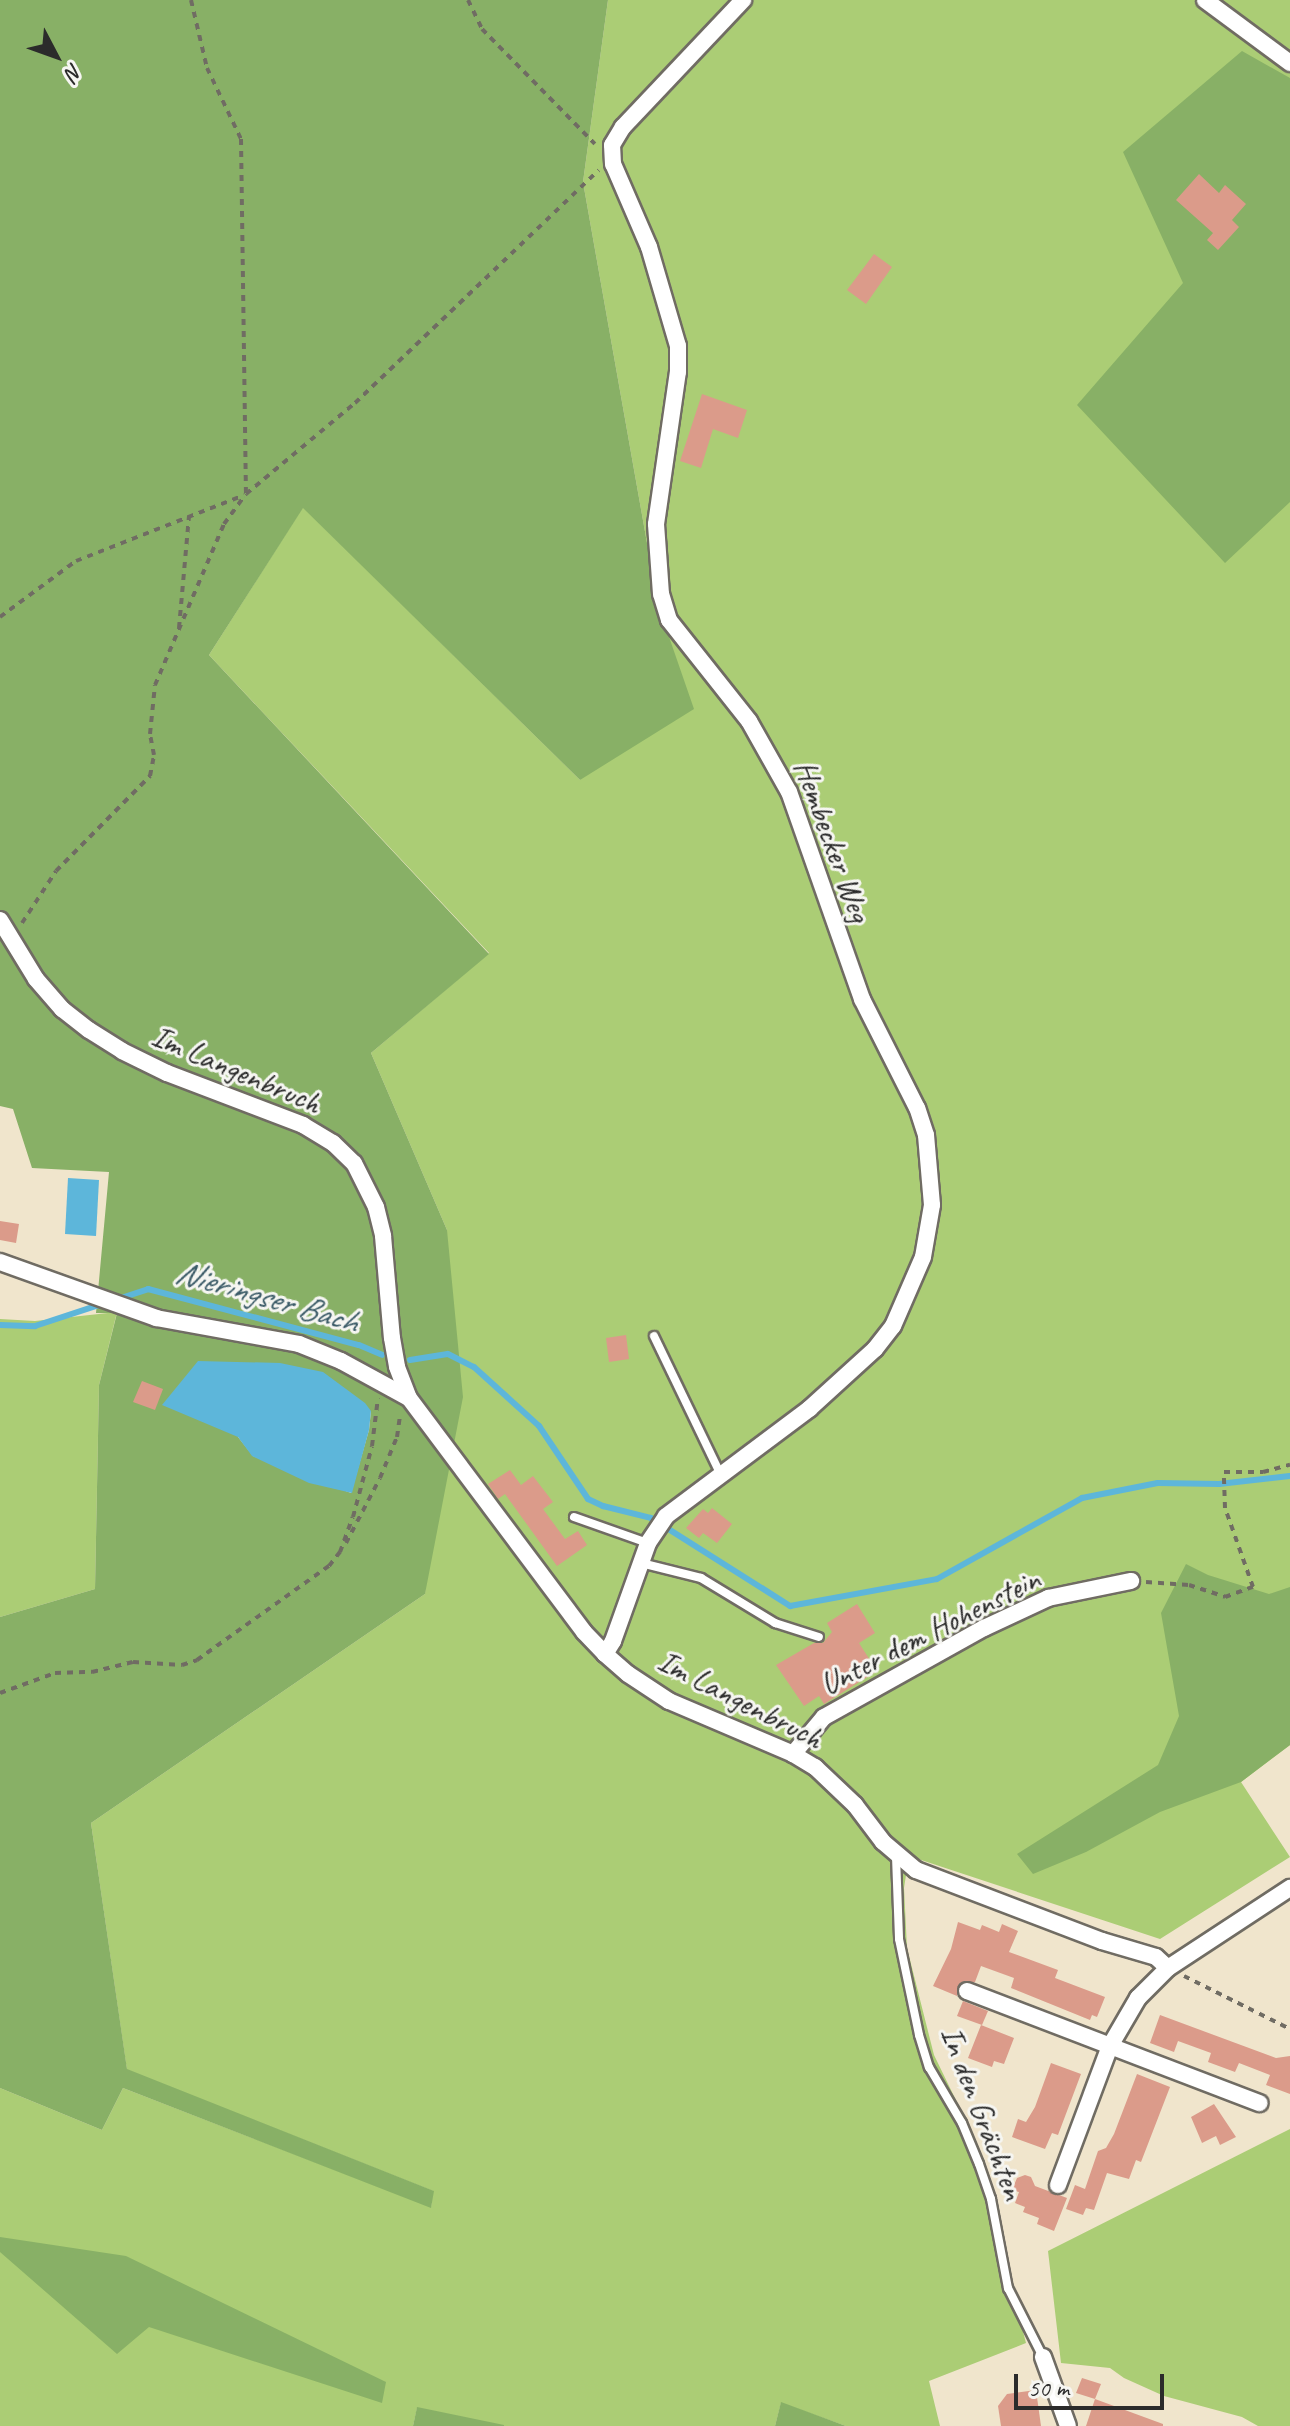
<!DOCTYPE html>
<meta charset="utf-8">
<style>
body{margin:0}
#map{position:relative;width:1290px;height:2426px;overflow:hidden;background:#f0e5cc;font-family:Caveat,sans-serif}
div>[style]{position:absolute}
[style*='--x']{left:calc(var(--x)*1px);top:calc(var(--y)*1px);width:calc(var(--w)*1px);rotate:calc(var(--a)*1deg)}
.green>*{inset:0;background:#abcd75}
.forest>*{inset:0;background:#88b066}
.water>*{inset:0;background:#5db6da}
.stream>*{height:6px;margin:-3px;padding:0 3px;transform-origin:3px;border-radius:3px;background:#5db6da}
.building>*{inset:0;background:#db9b8a}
.path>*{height:4px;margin-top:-2px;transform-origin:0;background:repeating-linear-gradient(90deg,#706c63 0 6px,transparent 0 12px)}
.roads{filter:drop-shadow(2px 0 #706c63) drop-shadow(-2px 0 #706c63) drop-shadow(0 2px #706c63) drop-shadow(0 -2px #706c63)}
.lane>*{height:8px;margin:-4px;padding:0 4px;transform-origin:4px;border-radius:4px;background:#fff}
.street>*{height:16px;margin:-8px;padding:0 8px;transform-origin:8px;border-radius:8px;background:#fff}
span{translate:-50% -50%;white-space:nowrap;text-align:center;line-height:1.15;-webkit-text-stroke:6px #f6f6f2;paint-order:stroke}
.street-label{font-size:32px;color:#2b2b2b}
.water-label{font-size:34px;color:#3c5c68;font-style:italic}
.north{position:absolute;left:16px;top:16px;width:80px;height:80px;-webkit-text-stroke:6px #f6f6f2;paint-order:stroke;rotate:131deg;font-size:22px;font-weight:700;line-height:32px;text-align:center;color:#2b2b2b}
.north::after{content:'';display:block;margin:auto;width:28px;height:36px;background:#2b2b2b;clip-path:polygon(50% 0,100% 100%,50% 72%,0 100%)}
.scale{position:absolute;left:1014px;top:2374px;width:150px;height:36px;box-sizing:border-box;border:4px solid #2b2b2b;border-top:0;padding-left:10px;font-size:24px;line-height:28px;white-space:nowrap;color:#2b2b2b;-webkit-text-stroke:6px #f6f6f2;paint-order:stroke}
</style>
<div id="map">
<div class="green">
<i style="clip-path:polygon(608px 0,1290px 0,1290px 1745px,1241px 1782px,1290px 1857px,1160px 1939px,909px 1856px,904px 1888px,907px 1948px,934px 2055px,967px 2123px,998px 2207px,1003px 2255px,1026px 2343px,929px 2381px,940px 2426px,846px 2426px,781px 2403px,775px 2426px,504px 2426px,417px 2408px,413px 2426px,0 2426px,0 2088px,102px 2130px,123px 2088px,431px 2207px,433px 2191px,127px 2070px,91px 1823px,425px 1594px,447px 1230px,371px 1053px,489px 953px,209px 655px,303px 507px,580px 780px,658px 605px,583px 182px)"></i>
<i style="clip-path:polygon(117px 1312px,99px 1385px,95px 1589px,0 1617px,0 1319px,35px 1321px)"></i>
<i style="clip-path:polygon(1290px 2129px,1290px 2426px,1258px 2426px,1242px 2417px,1164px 2396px,1124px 2378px,1110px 2368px,1061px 2363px,1048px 2251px)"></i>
</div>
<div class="forest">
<i style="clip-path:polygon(evenodd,0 0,608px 0,583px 182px,658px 605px,694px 709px,580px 780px,303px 508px,209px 655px,489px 954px,371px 1053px,447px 1230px,463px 1397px,425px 1594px,91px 1823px,127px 2069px,434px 2191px,431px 2208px,123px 2088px,102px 2130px,0 2088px,0 1617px,95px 1589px,99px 1385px,117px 1313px,96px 1313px,109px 1172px,32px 1168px,13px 1109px,0 1106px,0 0,371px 1411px,369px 1430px,351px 1493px,253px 1456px,238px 1437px,371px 1411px)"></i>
<i style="clip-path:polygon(1242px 51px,1290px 78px,1290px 502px,1225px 563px,1077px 405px,1183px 283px,1123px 152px)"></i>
<i style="clip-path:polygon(1186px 1564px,1208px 1575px,1269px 1594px,1290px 1587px,1290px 1745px,1241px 1782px,1160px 1812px,1086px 1852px,1033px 1874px,1017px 1854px,1158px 1765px,1179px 1716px,1161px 1613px)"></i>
<i style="clip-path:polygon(0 2237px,126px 2256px,386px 2382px,382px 2403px,149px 2327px,117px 2354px,0 2252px)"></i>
<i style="clip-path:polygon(781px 2402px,846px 2426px,775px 2426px)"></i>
<i style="clip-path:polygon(417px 2407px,504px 2425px,504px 2426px,413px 2426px)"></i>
</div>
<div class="water">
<i style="clip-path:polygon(68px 1178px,99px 1180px,96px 1236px,65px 1234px)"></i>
<i style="clip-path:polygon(198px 1361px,280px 1363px,323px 1372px,365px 1403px,371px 1411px,369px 1430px,352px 1493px,309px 1483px,252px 1456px,238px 1437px,162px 1405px)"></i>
</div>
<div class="stream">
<i style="--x:115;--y:1300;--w:35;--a:-18"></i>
<i style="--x:148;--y:1289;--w:218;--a:14.9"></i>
<i style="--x:359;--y:1345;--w:25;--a:23"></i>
<i style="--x:0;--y:1325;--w:35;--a:2"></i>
<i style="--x:35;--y:1326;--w:74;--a:-18.2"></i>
<i style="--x:410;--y:1360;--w:38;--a:-9"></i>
<i style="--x:448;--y:1354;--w:29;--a:27"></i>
<i style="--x:474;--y:1367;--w:88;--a:42.2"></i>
<i style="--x:539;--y:1426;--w:88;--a:56.1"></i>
<i style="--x:588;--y:1499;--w:17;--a:25"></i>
<i style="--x:603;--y:1506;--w:49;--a:14"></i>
<i style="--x:651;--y:1518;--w:165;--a:32.3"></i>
<i style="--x:790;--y:1606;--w:149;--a:-10.4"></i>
<i style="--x:937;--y:1579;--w:166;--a:-29.2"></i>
<i style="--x:1082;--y:1498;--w:77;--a:-11.2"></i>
<i style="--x:1158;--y:1483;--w:61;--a:0.9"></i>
<i style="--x:1219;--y:1484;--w:71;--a:-6.4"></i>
</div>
<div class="building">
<i style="clip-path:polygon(1199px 174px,1219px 193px,1225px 185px,1246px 204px,1232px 220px,1239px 227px,1218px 250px,1207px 240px,1213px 233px,1176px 200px)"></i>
<i style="clip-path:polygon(874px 254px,892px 267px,866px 304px,847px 290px)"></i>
<i style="clip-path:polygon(702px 394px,747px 410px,738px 438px,713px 429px,701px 468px,680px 461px)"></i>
<i style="clip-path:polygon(0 1221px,19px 1224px,16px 1243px,0 1240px)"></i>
<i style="clip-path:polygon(626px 1335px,629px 1359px,609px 1362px,606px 1338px)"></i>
<i style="clip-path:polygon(142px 1381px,163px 1389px,155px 1410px,133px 1402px)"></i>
<i style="clip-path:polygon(510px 1470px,521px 1485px,533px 1476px,553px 1502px,543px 1509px,565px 1539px,578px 1531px,587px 1545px,557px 1566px,505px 1494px,498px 1499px,488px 1484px)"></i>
<i style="clip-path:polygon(712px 1508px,732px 1524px,717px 1543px,703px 1533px,699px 1538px,686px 1528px,703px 1509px,708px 1513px)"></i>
<i style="clip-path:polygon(857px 1604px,875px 1633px,859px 1643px,877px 1671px,824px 1704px,819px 1696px,804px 1706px,776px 1665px,814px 1643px,823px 1643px,832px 1632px,827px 1623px)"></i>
<i style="clip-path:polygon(958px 1922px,980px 1930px,982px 1925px,999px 1932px,1002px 1924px,1018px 1931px,1009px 1952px,1058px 1970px,1055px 1978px,1105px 1997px,1097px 2017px,1092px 2015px,1090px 2020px,1011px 1988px,1014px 1978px,981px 1966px,975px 1982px,960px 1983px,957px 1996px,933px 1986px,951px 1949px)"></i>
<i style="clip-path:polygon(963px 2001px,988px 2011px,982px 2025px,957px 2016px)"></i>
<i style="clip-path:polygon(1160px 2015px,1276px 2058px,1290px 2056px,1290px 2094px,1266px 2085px,1270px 2075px,1239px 2063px,1235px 2072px,1208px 2062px,1211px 2053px,1178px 2041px,1174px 2052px,1150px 2043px)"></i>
<i style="clip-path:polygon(981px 2025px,1014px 2038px,1004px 2064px,994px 2061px,992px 2067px,968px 2058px)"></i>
<i style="clip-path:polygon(1051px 2063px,1081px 2074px,1058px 2135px,1052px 2133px,1045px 2149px,1012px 2137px,1018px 2119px,1026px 2122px,1035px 2107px)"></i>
<i style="clip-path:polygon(1137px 2074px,1170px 2087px,1141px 2162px,1136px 2160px,1129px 2179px,1107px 2173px,1094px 2210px,1086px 2208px,1083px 2215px,1066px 2209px,1075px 2185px,1085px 2189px,1098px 2151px,1106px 2148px,1114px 2134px)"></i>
<i style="clip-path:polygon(1214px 2104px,1236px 2137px,1220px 2145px,1216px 2136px,1202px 2143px,1191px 2117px)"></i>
<i style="clip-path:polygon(1025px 2175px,1031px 2177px,1035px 2186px,1067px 2198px,1054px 2231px,1037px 2224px,1039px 2218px,1023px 2212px,1025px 2207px,1015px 2203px,1019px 2192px,1012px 2190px,1017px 2178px)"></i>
<i style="clip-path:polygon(1082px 2378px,1101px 2384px,1095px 2399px,1076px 2393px)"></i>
<i style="clip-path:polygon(1036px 2390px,1041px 2426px,1001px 2426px,998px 2406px,1007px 2394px)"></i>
<i style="clip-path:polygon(1095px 2399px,1163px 2424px,1163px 2426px,1086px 2426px)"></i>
</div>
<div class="path">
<i style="--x:191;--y:0;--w:70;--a:76.8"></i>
<i style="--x:207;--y:68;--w:79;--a:64.4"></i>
<i style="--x:241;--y:139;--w:355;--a:89.2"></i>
<i style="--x:468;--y:0;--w:32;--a:64"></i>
<i style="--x:482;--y:29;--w:161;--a:45.5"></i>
<i style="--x:0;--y:617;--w:94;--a:-36.4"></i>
<i style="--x:76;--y:561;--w:180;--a:-21.4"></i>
<i style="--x:179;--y:628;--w:112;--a:-84.9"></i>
<i style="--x:22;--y:923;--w:62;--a:-56.8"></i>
<i style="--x:56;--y:871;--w:134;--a:-45.3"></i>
<i style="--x:150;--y:776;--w:21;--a:-79"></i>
<i style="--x:154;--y:755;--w:21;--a:-101"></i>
<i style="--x:150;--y:734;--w:49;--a:-84.2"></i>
<i style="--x:155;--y:685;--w:175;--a:-66.8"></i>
<i style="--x:224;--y:524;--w:37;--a:-54"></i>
<i style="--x:246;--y:494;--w:142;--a:-39.9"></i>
<i style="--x:355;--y:403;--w:337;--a:-43.7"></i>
<i style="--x:346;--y:1543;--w:73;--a:-62.4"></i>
<i style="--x:380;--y:1478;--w:44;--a:-67.5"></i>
<i style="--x:397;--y:1437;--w:21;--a:-82"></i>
<i style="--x:1146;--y:1582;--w:43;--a:4"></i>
<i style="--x:1189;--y:1585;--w:38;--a:18"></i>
<i style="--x:1225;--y:1597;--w:30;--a:-20"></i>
<i style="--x:1253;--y:1587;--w:84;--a:-109.5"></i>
<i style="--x:1225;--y:1508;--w:36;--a:-92"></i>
<i style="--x:1224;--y:1472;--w:39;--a:0"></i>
<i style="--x:1263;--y:1472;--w:28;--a:-15"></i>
<i style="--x:0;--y:1693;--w:59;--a:-20"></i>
<i style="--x:55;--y:1673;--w:37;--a:-2"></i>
<i style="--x:92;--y:1672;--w:42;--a:-13.7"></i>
<i style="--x:133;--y:1662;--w:49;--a:3.5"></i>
<i style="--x:182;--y:1665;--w:16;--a:-18"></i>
<i style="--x:197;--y:1660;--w:162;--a:-35.5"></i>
<i style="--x:329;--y:1566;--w:18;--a:-52"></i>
<i style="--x:340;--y:1552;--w:37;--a:-70"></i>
<i style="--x:353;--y:1517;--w:73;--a:-75"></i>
<i style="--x:372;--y:1446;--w:48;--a:-82.9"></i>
<i style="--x:1184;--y:1976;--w:119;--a:26.6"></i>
</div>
<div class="roads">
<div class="lane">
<i style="--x:654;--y:1336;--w:154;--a:64.3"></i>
<i style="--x:574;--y:1517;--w:78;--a:19.4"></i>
<i style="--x:641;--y:1563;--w:62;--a:14"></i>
<i style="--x:701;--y:1578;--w:87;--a:31.3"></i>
<i style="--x:775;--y:1623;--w:46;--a:17.7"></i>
<i style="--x:896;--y:1856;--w:83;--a:87.9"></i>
<i style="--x:899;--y:1939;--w:98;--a:78.2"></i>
<i style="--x:919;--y:2035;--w:34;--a:73"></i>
<i style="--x:929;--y:2067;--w:65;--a:59.5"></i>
<i style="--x:962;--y:2123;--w:44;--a:67.5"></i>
<i style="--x:979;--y:2164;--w:37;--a:71"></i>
<i style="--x:991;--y:2199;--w:91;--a:79.2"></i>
<i style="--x:1008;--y:2288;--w:77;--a:63.1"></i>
</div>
<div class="street">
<i style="--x:1205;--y:0;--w:106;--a:36.5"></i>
<i style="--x:0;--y:920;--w:69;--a:58.6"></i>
<i style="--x:36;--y:979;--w:40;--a:49"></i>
<i style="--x:62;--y:1009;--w:34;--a:38"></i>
<i style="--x:89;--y:1030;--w:39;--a:32"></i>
<i style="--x:122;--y:1051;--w:50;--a:26.1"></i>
<i style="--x:167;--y:1073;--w:146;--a:20.9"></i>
<i style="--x:303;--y:1125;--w:35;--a:31"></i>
<i style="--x:333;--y:1143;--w:29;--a:44"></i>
<i style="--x:354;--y:1163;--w:49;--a:63.4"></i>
<i style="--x:376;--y:1207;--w:30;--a:76"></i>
<i style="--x:383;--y:1236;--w:102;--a:85"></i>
<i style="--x:392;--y:1338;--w:29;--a:80"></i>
<i style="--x:397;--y:1367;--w:33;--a:69"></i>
<i style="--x:409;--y:1398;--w:292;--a:53.2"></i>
<i style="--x:584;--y:1632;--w:30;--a:46"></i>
<i style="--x:605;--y:1654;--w:30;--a:41"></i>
<i style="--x:628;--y:1674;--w:49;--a:33.4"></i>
<i style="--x:669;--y:1701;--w:135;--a:23.1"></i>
<i style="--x:793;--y:1754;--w:26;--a:31"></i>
<i style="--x:815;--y:1767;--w:55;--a:43.5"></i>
<i style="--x:855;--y:1805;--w:46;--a:52.9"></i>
<i style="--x:883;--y:1842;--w:43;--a:40.3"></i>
<i style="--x:916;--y:1870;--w:199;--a:20.9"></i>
<i style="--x:1102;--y:1941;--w:56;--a:16.5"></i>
<i style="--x:1156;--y:1957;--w:16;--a:43"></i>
<i style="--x:0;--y:1262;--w:166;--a:19.7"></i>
<i style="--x:156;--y:1318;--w:145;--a:10.3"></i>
<i style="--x:299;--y:1344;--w:45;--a:22"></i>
<i style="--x:341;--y:1361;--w:77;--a:28.6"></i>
<i style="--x:605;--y:1654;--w:15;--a:-58"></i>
<i style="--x:613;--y:1641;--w:104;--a:-70.3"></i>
<i style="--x:648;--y:1543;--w:32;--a:-56"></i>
<i style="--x:666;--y:1516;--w:179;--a:-36.8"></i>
<i style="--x:809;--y:1409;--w:89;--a:-42.3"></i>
<i style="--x:875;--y:1349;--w:29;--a:-52"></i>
<i style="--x:893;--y:1326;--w:75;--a:-66.5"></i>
<i style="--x:923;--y:1257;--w:53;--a:-80.2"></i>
<i style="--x:932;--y:1205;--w:70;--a:-94.9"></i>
<i style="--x:926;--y:1135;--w:28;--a:-108"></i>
<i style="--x:917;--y:1108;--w:122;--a:-116.8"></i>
<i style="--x:862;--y:999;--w:219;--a:-109.4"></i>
<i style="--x:789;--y:792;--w:81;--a:-119.4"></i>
<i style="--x:749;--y:721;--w:129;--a:-128.4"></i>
<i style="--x:669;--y:620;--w:27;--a:-107"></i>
<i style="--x:661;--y:594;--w:70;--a:-94.1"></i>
<i style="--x:656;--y:524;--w:154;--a:-81.8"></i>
<i style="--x:678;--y:372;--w:26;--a:-90"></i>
<i style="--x:678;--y:346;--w:103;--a:-106.3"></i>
<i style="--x:649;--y:247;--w:90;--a:-113.4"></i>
<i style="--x:613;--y:164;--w:19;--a:-93"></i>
<i style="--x:612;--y:145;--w:21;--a:-59"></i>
<i style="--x:623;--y:127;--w:175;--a:-46.6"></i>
<i style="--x:793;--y:1754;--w:48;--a:-50"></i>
<i style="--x:824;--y:1717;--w:183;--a:-29.1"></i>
<i style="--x:984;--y:1628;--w:71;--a:-25.1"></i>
<i style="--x:1048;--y:1598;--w:85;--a:-11.6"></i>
<i style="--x:967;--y:1991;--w:153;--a:21"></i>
<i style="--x:1110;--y:2046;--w:56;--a:-59.7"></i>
<i style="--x:1138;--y:1998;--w:42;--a:-45"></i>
<i style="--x:1168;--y:1968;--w:146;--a:-33.3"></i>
<i style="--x:1058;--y:2185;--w:148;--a:-69.5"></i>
<i style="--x:1110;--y:2046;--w:160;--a:20.9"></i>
<i style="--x:1043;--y:2357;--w:73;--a:70.1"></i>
</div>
</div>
<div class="street-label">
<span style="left:832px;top:841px;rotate:70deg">Hembecker Weg</span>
<span style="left:236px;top:1070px;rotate:23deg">Im Langenbruch</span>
<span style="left:930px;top:1632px;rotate:-27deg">Unter dem Hohenstein</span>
<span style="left:740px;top:1700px;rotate:27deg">Im Langenbruch</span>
<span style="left:982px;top:2113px;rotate:69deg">In den Grächten</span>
</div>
<div class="water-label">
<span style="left:267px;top:1296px;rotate:16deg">Nieringser Bach</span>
</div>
<div class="north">N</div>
<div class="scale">50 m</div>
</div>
